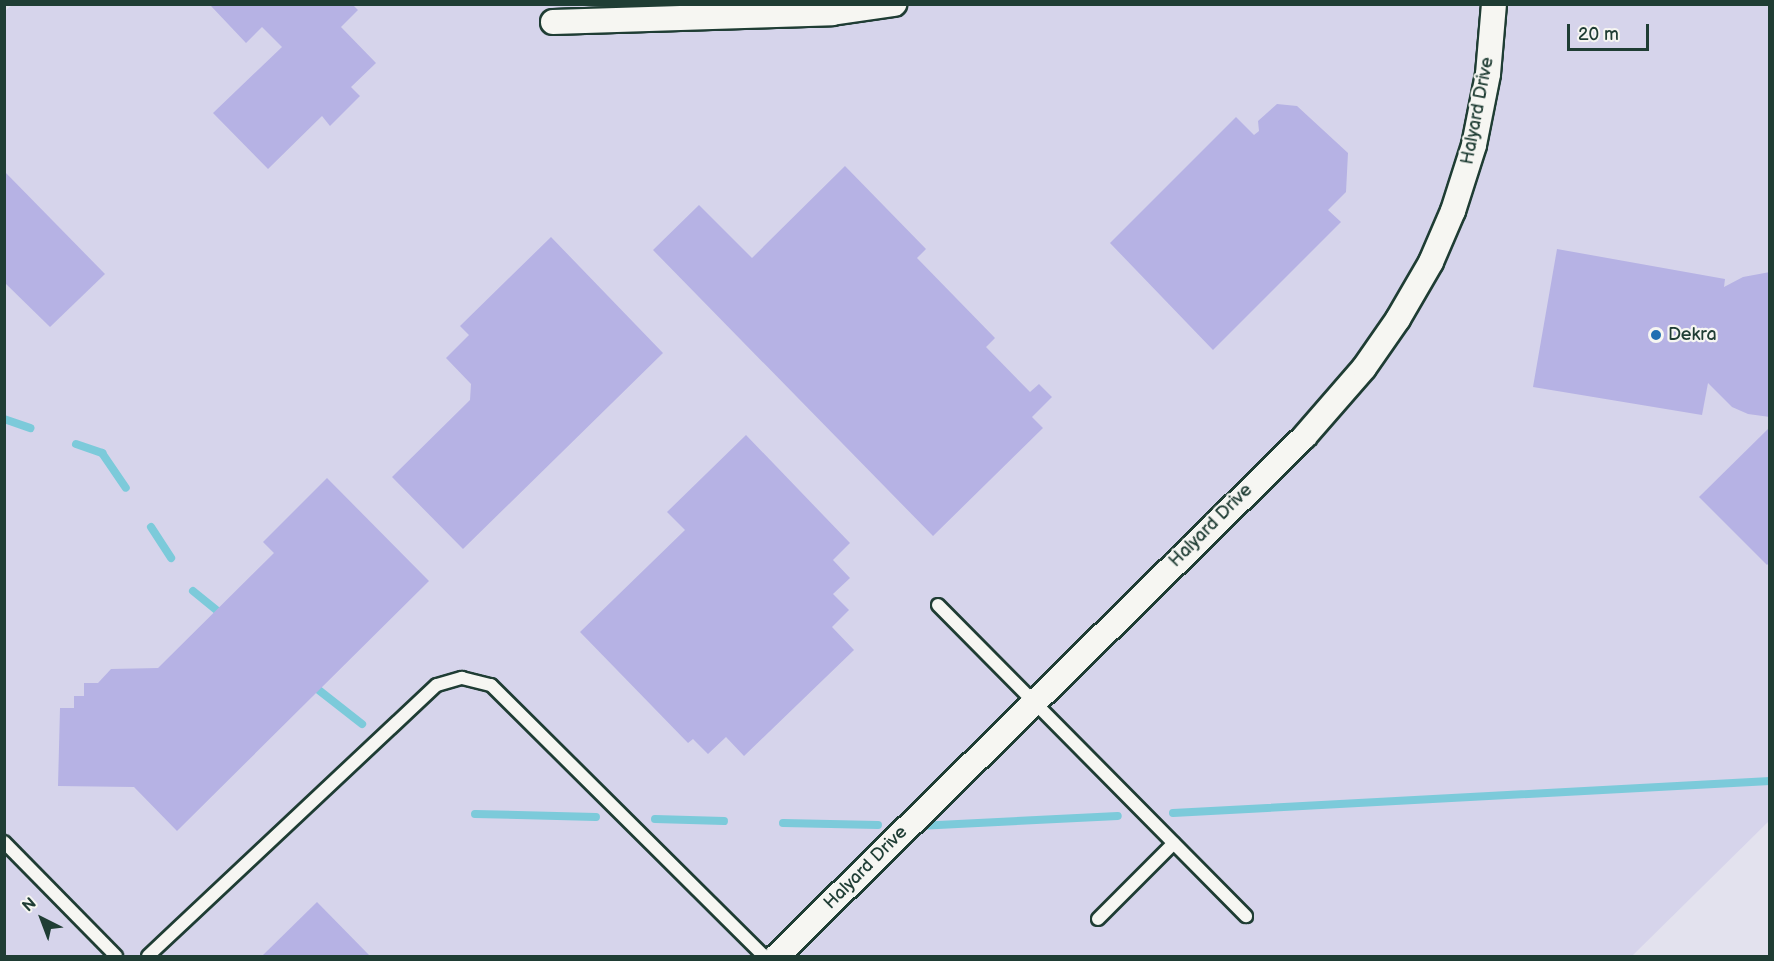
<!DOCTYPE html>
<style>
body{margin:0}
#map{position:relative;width:1774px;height:961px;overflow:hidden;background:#e3e2ee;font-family:"Balsamiq Sans",sans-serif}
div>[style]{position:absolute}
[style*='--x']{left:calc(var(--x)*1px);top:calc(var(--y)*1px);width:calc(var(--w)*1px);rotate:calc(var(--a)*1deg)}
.built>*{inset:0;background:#d6d4eb}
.stream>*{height:8px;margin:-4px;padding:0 4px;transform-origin:4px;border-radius:4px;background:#7ccada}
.building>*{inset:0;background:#b6b2e4}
.roads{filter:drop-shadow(2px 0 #1f3d34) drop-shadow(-2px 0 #1f3d34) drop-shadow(0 2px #1f3d34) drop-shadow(0 -2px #1f3d34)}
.lane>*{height:12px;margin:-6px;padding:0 6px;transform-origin:6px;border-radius:6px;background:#f6f6f2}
.street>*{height:24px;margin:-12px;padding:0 12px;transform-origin:12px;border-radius:12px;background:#f6f6f2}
.dots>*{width:16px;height:16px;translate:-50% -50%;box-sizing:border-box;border:3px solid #f6f6f2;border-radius:50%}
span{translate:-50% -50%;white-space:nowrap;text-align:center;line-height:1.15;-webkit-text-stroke:4.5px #f6f6f2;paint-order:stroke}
.street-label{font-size:18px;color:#1f3d34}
.poi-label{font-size:18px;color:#1f3d34}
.left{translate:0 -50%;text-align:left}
.frame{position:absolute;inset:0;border:6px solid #1f3d34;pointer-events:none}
.north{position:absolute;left:12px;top:889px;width:60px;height:60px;-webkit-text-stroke:4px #f6f6f2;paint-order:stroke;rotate:318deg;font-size:16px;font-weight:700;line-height:24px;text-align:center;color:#1f3d34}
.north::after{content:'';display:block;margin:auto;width:21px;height:27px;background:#1f3d34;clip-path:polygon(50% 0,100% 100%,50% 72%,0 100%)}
.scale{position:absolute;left:1567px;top:24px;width:82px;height:27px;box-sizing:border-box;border:3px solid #1f3d34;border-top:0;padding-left:8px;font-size:18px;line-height:21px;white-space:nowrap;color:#1f3d34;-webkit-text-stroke:4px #f6f6f2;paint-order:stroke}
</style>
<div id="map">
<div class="built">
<i style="clip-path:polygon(12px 5px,1769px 5px,1769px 821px,1632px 956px,5px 956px,4px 12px)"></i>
</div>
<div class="stream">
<i style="--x:4;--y:419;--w:28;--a:19"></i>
<i style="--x:76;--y:444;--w:28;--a:19"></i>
<i style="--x:102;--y:453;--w:42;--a:55.6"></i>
<i style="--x:151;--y:527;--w:37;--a:57"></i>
<i style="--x:193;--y:591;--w:41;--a:39.1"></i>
<i style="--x:311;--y:684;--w:65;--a:38.1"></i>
<i style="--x:1173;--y:813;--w:598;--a:-3.07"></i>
<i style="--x:475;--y:814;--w:121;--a:1.4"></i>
<i style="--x:655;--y:819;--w:69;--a:1.7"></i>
<i style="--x:783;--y:823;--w:95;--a:1.2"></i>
<i style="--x:918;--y:826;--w:200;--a:-2.9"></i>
</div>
<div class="building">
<i style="clip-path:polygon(212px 4px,352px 4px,358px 10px,341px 27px,376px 63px,351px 87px,360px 96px,330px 126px,322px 116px,268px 169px,213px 113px,282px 47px,262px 27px,246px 43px,211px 6px)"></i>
<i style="clip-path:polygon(1277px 104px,1297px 106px,1348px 153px,1346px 192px,1328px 210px,1341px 222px,1213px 350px,1110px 243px,1236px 117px,1254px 135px,1259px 131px,1258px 121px)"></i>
<i style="clip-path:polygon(845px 166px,926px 249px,917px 258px,995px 338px,986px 347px,1030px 392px,1039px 384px,1052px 397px,1032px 417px,1043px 428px,933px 536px,653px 250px,699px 205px,752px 258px)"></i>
<i style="clip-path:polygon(4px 171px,105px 274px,50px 327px,4px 282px)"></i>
<i style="clip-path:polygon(551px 237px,663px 353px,463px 549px,392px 477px,470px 400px,471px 384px,446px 358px,469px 335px,460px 326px)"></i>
<i style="clip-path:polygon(1557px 249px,1725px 279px,1724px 287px,1743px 277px,1770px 272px,1770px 417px,1748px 414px,1732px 407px,1708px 383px,1702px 415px,1533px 387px)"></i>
<i style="clip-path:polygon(1770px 427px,1770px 562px,1767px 565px,1699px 497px)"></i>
<i style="clip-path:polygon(746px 435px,850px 543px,833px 560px,850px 578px,833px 594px,849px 610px,832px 627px,854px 650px,744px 756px,726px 737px,708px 754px,693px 739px,688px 743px,580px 632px,685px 530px,667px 512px)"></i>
<i style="clip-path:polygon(327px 478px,429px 581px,177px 831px,134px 787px,58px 786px,60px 708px,74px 708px,74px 696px,84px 696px,84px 683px,98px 683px,111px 669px,158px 668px,274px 553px,263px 542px)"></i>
<i style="clip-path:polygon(317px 902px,370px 956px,262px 956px)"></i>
</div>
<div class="roads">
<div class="lane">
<i style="--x:938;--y:605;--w:438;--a:45.3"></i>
<i style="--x:4;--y:842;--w:160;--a:45.5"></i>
<i style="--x:1098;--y:919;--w:107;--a:-45"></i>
<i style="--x:148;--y:956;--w:396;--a:-43.2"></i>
<i style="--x:437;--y:685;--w:26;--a:-16"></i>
<i style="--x:462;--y:678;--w:30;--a:14"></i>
<i style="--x:491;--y:685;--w:385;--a:44.8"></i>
</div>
<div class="street">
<i style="--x:553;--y:22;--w:279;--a:-1.8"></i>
<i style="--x:832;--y:13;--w:63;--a:-8.3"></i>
<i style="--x:777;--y:956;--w:740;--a:-44.56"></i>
<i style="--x:1304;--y:437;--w:91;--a:-49"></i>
<i style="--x:1364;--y:368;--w:60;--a:-55.2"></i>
<i style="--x:1398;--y:319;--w:66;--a:-59.9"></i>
<i style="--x:1431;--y:262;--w:56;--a:-66.7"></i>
<i style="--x:1453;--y:211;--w:69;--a:-72.3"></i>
<i style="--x:1474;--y:145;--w:72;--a:-78.8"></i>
<i style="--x:1488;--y:74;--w:70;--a:-85.1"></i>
</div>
</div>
<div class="dots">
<i style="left:1656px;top:335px;background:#1f6fb2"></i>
</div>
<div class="street-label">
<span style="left:1478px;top:111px;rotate:-79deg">Halyard Drive</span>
<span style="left:1211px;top:526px;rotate:-45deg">Halyard Drive</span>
<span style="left:866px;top:868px;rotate:-45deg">Halyard Drive</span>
</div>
<div class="poi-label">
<span class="left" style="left:1668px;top:335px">Dekra</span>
</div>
<div class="frame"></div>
<div class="north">N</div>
<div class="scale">20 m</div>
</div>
